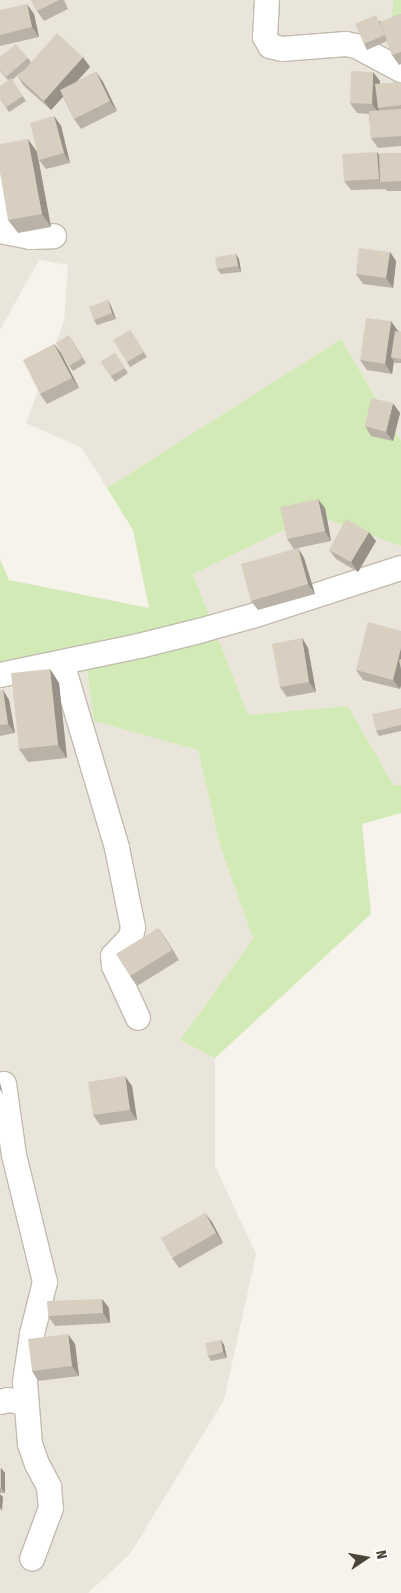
<!DOCTYPE html>
<style>
body{margin:0}
#map{position:relative;width:401px;height:1593px;overflow:hidden;background:#f6f3ec;font-family:"Fira Sans Condensed",sans-serif}
div>[style]{position:absolute}
[style*='--x']{left:calc(var(--x)*1px);top:calc(var(--y)*1px);width:calc(var(--w)*1px);rotate:calc(var(--a)*1deg)}
.residential>*{inset:0;background:#eae5da}
.green>*{inset:0;background:#d2eab5}
.roads{filter:drop-shadow(1px 0 #c2bbae) drop-shadow(-1px 0 #c2bbae) drop-shadow(0 1px #c2bbae) drop-shadow(0 -1px #c2bbae)}
.minor>*{height:24px;margin:-12px;padding:0 12px;transform-origin:12px;border-radius:12px;background:#fff}
.wall>*{inset:0;background:#bab2a6}
.shaded-wall>*{inset:0;background:#979187}
.building>*{inset:0;background:#d8cfc1}
span{translate:-50% -50%;white-space:nowrap;text-align:center;line-height:1.15;-webkit-text-stroke:4.5px #fff;paint-order:stroke}
.north{position:absolute;left:341px;top:1533px;width:50px;height:50px;-webkit-text-stroke:4px #fff;paint-order:stroke;rotate:78deg;font-size:14px;font-weight:700;line-height:20px;text-align:center;color:#4b4439}
.north::after{content:'';display:block;margin:auto;width:18px;height:22px;background:#4b4439;clip-path:polygon(50% 0,100% 100%,50% 72%,0 100%)}
</style>
<div id="map">
<div class="residential">
<i style="clip-path:polygon(0 0,401px 0,401px 441px,341px 339px,107px 488px,82px 448px,26px 423px,64px 321px,68px 265px,39px 260px,0 330px)"></i>
<i style="clip-path:polygon(315px 515px,401px 546px,401px 785px,393px 786px,348px 706px,248px 715px,193px 574px)"></i>
<i style="clip-path:polygon(87px 671px,94px 721px,198px 750px,220px 845px,253px 939px,180px 1040px,215px 1058px,215px 1166px,256px 1254px,224px 1400px,130px 1554px,88px 1593px,0 1593px,0 683px)"></i>
</div>
<div class="green">
<i style="clip-path:polygon(394px 0,401px 0,401px 32px,390px 35px)"></i>
<i style="clip-path:polygon(341px 339px,401px 441px,401px 546px,315px 515px,193px 574px,248px 715px,348px 706px,393px 785px,401px 785px,401px 813px,362px 824px,371px 914px,215px 1058px,180px 1040px,253px 939px,220px 845px,198px 750px,94px 721px,87px 671px,0 683px,0 559px,9px 580px,149px 608px,133px 530px,107px 488px)"></i>
</div>
<div class="roads">
<div class="minor">
<i style="--x:267;--y:0;--w:37;--a:93"></i>
<i style="--x:265;--y:37;--w:10;--a:61"></i>
<i style="--x:270;--y:46;--w:12;--a:14"></i>
<i style="--x:282;--y:49;--w:64;--a:-4.5"></i>
<i style="--x:346;--y:44;--w:10;--a:11"></i>
<i style="--x:356;--y:46;--w:51;--a:28.1"></i>
<i style="--x:0;--y:162;--w:72;--a:81.2"></i>
<i style="--x:0;--y:231;--w:31;--a:11"></i>
<i style="--x:30;--y:237;--w:24;--a:-2"></i>
<i style="--x:62;--y:663;--w:193;--a:73.4"></i>
<i style="--x:117;--y:848;--w:81;--a:78.6"></i>
<i style="--x:133;--y:927;--w:10;--a:101"></i>
<i style="--x:131;--y:937;--w:26;--a:133"></i>
<i style="--x:113;--y:956;--w:10;--a:84"></i>
<i style="--x:114;--y:966;--w:57;--a:65.2"></i>
<i style="--x:0;--y:675;--w:142;--a:-11.8"></i>
<i style="--x:139;--y:646;--w:62;--a:-14"></i>
<i style="--x:199;--y:631;--w:59;--a:-15.7"></i>
<i style="--x:256;--y:615;--w:152;--a:-18"></i>
<i style="--x:4;--y:1084;--w:72;--a:82"></i>
<i style="--x:14;--y:1155;--w:131;--a:76.3"></i>
<i style="--x:45;--y:1282;--w:54;--a:104"></i>
<i style="--x:32;--y:1334;--w:49;--a:98.3"></i>
<i style="--x:25;--y:1382;--w:62;--a:85.4"></i>
<i style="--x:30;--y:1444;--w:21;--a:71"></i>
<i style="--x:37;--y:1464;--w:26;--a:62"></i>
<i style="--x:49;--y:1487;--w:21;--a:85"></i>
<i style="--x:51;--y:1508;--w:54;--a:110.4"></i>
<i style="--x:0;--y:1402;--w:8;--a:-14"></i>
<i style="--x:8;--y:1400;--w:18;--a:9"></i>
</div>
</div>
<div class="wall">
<i style="clip-path:polygon(31px 0,64px 0,68px 9px,44px 21px,37px 11px)"></i>
<i style="clip-path:polygon(0 10px,34px 14px,39px 37px,0 46px)"></i>
<i style="clip-path:polygon(401px 14px,401px 64px,399px 65px,392px 55px,387px 41px,367px 50px,364px 44px,380px 20px,381px 22px)"></i>
<i style="clip-path:polygon(0 57px,28px 58px,31px 62px,90px 67px,76px 82px,96px 72px,103px 82px,117px 111px,81px 129px,74px 119px,63px 97px,51px 110px,24px 86px,18px 77px,24px 70px,12px 80px,26px 101px,9px 112px,0 99px,8px 80px,0 71px)"></i>
<i style="clip-path:polygon(380px 81px,380px 84px,401px 82px,401px 146px,378px 148px,371px 138px,369px 114px,357px 113px,350px 103px)"></i>
<i style="clip-path:polygon(54px 116px,61px 126px,70px 163px,46px 169px,39px 160px)"></i>
<i style="clip-path:polygon(28px 139px,37px 152px,51px 227px,18px 233px,8px 220px)"></i>
<i style="clip-path:polygon(377px 152px,379px 155px,401px 153px,401px 191px,387px 191px,385px 189px,351px 190px,344px 181px)"></i>
<i style="clip-path:polygon(390px 252px,396px 261px,393px 288px,363px 284px,356px 274px)"></i>
<i style="clip-path:polygon(236px 254px,239px 259px,241px 272px,221px 274px,217px 269px)"></i>
<i style="clip-path:polygon(108px 300px,111px 306px,116px 319px,97px 325px,94px 320px)"></i>
<i style="clip-path:polygon(130px 330px,147px 357px,130px 367px,127px 362px)"></i>
<i style="clip-path:polygon(398px 331px,401px 332px,401px 363px,395px 363px,394px 361px,392px 374px,367px 370px,360px 360px)"></i>
<i style="clip-path:polygon(72px 340px,86px 363px,73px 371px,69px 366px)"></i>
<i style="clip-path:polygon(54px 344px,61px 353px,79px 388px,47px 404px,40px 394px)"></i>
<i style="clip-path:polygon(115px 353px,128px 373px,115px 382px,101px 362px)"></i>
<i style="clip-path:polygon(400px 413px,393px 441px,371px 436px,365px 426px)"></i>
<i style="clip-path:polygon(325px 508px,331px 541px,298px 548px,304px 558px,315px 594px,258px 610px,251px 601px,294px 549px,287px 539px)"></i>
<i style="clip-path:polygon(376px 541px,358px 572px,336px 559px,329px 550px)"></i>
<i style="clip-path:polygon(401px 631px,401px 685px,400px 689px,363px 680px,356px 670px)"></i>
<i style="clip-path:polygon(302px 638px,308px 648px,316px 692px,287px 697px,280px 687px)"></i>
<i style="clip-path:polygon(50px 669px,59px 683px,67px 758px,28px 762px,19px 749px)"></i>
<i style="clip-path:polygon(3px 690px,9px 700px,15px 733px,0 736px,0 691px)"></i>
<i style="clip-path:polygon(401px 708px,401px 731px,379px 736px,376px 731px)"></i>
<i style="clip-path:polygon(158px 928px,179px 960px,137px 986px,130px 976px)"></i>
<i style="clip-path:polygon(132px 1086px,137px 1120px,100px 1125px,93px 1115px)"></i>
<i style="clip-path:polygon(212px 1222px,223px 1243px,179px 1268px,172px 1258px)"></i>
<i style="clip-path:polygon(102px 1299px,109px 1308px,110px 1323px,55px 1326px,48px 1316px)"></i>
<i style="clip-path:polygon(221px 1340px,224px 1345px,227px 1358px,211px 1361px,208px 1356px)"></i>
<i style="clip-path:polygon(75px 1344px,79px 1376px,38px 1381px,32px 1371px)"></i>
<i style="clip-path:polygon(0 1468px,1px 1468px,5px 1473px,5px 1493px,0 1493px)"></i>
</div>
<div class="shaded-wall">
<i style="clip-path:polygon(27px 4px,34px 14px,39px 37px,32px 27px)"></i>
<i style="clip-path:polygon(83px 57px,90px 67px,51px 110px,44px 101px)"></i>
<i style="clip-path:polygon(96px 72px,103px 82px,117px 111px,110px 101px)"></i>
<i style="clip-path:polygon(373px 72px,380px 81px,379px 108px,378px 108px,379px 109px,379px 114px,372px 104px)"></i>
<i style="clip-path:polygon(54px 116px,61px 126px,70px 163px,64px 153px)"></i>
<i style="clip-path:polygon(28px 139px,37px 152px,51px 227px,42px 214px)"></i>
<i style="clip-path:polygon(377px 152px,384px 162px,380px 182px,379px 179px)"></i>
<i style="clip-path:polygon(390px 252px,396px 261px,393px 288px,386px 278px)"></i>
<i style="clip-path:polygon(236px 254px,239px 259px,241px 272px,238px 266px)"></i>
<i style="clip-path:polygon(108px 300px,111px 306px,116px 319px,112px 313px)"></i>
<i style="clip-path:polygon(391px 321px,398px 331px,391px 357px,394px 361px,392px 374px,385px 364px)"></i>
<i style="clip-path:polygon(54px 344px,61px 353px,79px 388px,72px 378px)"></i>
<i style="clip-path:polygon(393px 403px,400px 413px,393px 441px,386px 432px)"></i>
<i style="clip-path:polygon(318px 499px,325px 508px,331px 541px,325px 531px)"></i>
<i style="clip-path:polygon(369px 532px,376px 541px,358px 572px,351px 562px)"></i>
<i style="clip-path:polygon(298px 548px,304px 558px,315px 594px,308px 584px)"></i>
<i style="clip-path:polygon(302px 638px,308px 648px,316px 692px,309px 682px)"></i>
<i style="clip-path:polygon(401px 648px,401px 685px,400px 689px,393px 680px)"></i>
<i style="clip-path:polygon(50px 669px,59px 683px,67px 758px,58px 745px)"></i>
<i style="clip-path:polygon(3px 690px,9px 700px,15px 733px,8px 724px)"></i>
<i style="clip-path:polygon(158px 928px,165px 938px,179px 960px,172px 950px)"></i>
<i style="clip-path:polygon(125px 1076px,132px 1086px,137px 1120px,130px 1110px)"></i>
<i style="clip-path:polygon(0 1083px,3px 1094px,0 1089px)"></i>
<i style="clip-path:polygon(205px 1213px,212px 1222px,223px 1243px,216px 1233px)"></i>
<i style="clip-path:polygon(102px 1299px,109px 1308px,110px 1323px,103px 1313px)"></i>
<i style="clip-path:polygon(68px 1334px,75px 1344px,79px 1376px,72px 1366px)"></i>
<i style="clip-path:polygon(221px 1340px,224px 1345px,227px 1358px,223px 1352px)"></i>
<i style="clip-path:polygon(1px 1468px,5px 1473px,5px 1493px,1px 1488px)"></i>
<i style="clip-path:polygon(0 1494px,3px 1497px,2px 1511px,0 1508px)"></i>
</div>
<div class="building">
<i style="clip-path:polygon(31px 0,59px 0,37px 11px)"></i>
<i style="clip-path:polygon(27px 4px,32px 27px,0 35px,0 10px)"></i>
<i style="clip-path:polygon(401px 14px,401px 52px,392px 55px,380px 22px)"></i>
<i style="clip-path:polygon(376px 15px,385px 35px,364px 44px,355px 24px)"></i>
<i style="clip-path:polygon(57px 33px,83px 57px,44px 101px,18px 77px)"></i>
<i style="clip-path:polygon(16px 44px,28px 58px,6px 77px,0 70px,0 57px)"></i>
<i style="clip-path:polygon(351px 71px,373px 72px,372px 104px,350px 103px)"></i>
<i style="clip-path:polygon(96px 72px,110px 101px,74px 119px,60px 90px)"></i>
<i style="clip-path:polygon(11px 78px,23px 96px,6px 107px,0 99px,0 86px)"></i>
<i style="clip-path:polygon(401px 82px,401px 105px,378px 108px,375px 84px)"></i>
<i style="clip-path:polygon(401px 109px,401px 136px,371px 138px,369px 111px)"></i>
<i style="clip-path:polygon(54px 116px,64px 153px,39px 160px,30px 123px)"></i>
<i style="clip-path:polygon(28px 139px,42px 214px,8px 220px,0 173px,0 144px)"></i>
<i style="clip-path:polygon(377px 152px,379px 179px,344px 181px,342px 154px)"></i>
<i style="clip-path:polygon(379px 153px,401px 153px,401px 181px,380px 182px)"></i>
<i style="clip-path:polygon(359px 248px,390px 252px,386px 278px,356px 274px)"></i>
<i style="clip-path:polygon(236px 254px,238px 266px,217px 269px,215px 257px)"></i>
<i style="clip-path:polygon(108px 300px,112px 313px,94px 320px,89px 307px)"></i>
<i style="clip-path:polygon(366px 318px,391px 321px,385px 364px,360px 360px)"></i>
<i style="clip-path:polygon(130px 330px,144px 352px,127px 362px,113px 340px)"></i>
<i style="clip-path:polygon(395px 331px,401px 332px,401px 359px,391px 357px)"></i>
<i style="clip-path:polygon(69px 335px,82px 358px,69px 366px,56px 343px)"></i>
<i style="clip-path:polygon(54px 344px,72px 378px,40px 394px,23px 360px)"></i>
<i style="clip-path:polygon(115px 353px,125px 368px,111px 376px,101px 362px)"></i>
<i style="clip-path:polygon(371px 398px,393px 403px,386px 432px,365px 426px)"></i>
<i style="clip-path:polygon(318px 499px,325px 531px,287px 539px,280px 507px)"></i>
<i style="clip-path:polygon(346px 519px,369px 532px,351px 562px,329px 550px)"></i>
<i style="clip-path:polygon(298px 548px,308px 584px,251px 601px,241px 564px)"></i>
<i style="clip-path:polygon(368px 622px,401px 631px,401px 648px,393px 680px,356px 670px)"></i>
<i style="clip-path:polygon(302px 638px,309px 682px,280px 687px,272px 644px)"></i>
<i style="clip-path:polygon(401px 659px,401px 669px,399px 660px)"></i>
<i style="clip-path:polygon(50px 669px,58px 745px,19px 749px,11px 673px)"></i>
<i style="clip-path:polygon(3px 690px,8px 724px,0 725px,0 691px)"></i>
<i style="clip-path:polygon(401px 708px,401px 725px,376px 731px,372px 714px)"></i>
<i style="clip-path:polygon(158px 928px,172px 950px,130px 976px,116px 954px)"></i>
<i style="clip-path:polygon(125px 1076px,130px 1110px,93px 1115px,88px 1082px)"></i>
<i style="clip-path:polygon(205px 1213px,216px 1233px,172px 1258px,161px 1238px)"></i>
<i style="clip-path:polygon(102px 1299px,103px 1313px,48px 1316px,47px 1301px)"></i>
<i style="clip-path:polygon(68px 1334px,72px 1366px,32px 1371px,28px 1339px)"></i>
<i style="clip-path:polygon(221px 1340px,223px 1352px,208px 1356px,205px 1343px)"></i>
<i style="clip-path:polygon(0 1468px,1px 1468px,1px 1488px,0 1488px)"></i>
</div>
<div class="north">N</div>
</div>
